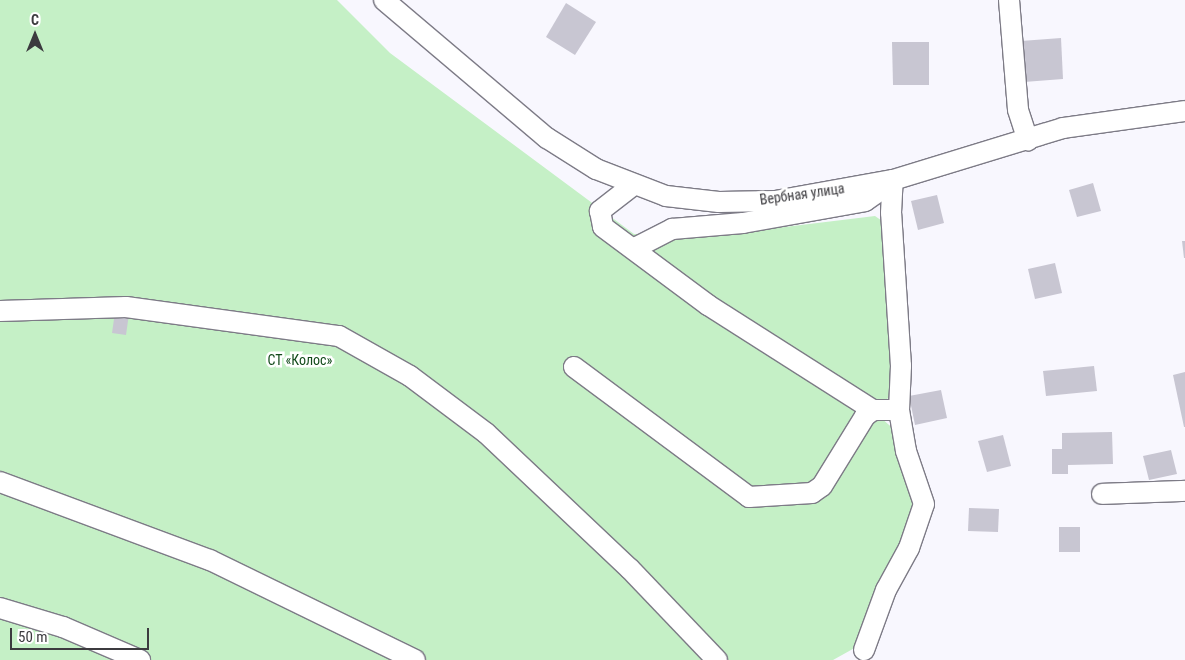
<!DOCTYPE html>
<meta charset="utf-8">
<style>
body{margin:0}
#map{position:relative;width:1185px;height:660px;overflow:hidden;background:#f8f7fe;font-family:"Roboto Condensed",sans-serif}
div>[style]{position:absolute}
[style*='--x']{left:calc(var(--x)*1px);top:calc(var(--y)*1px);width:calc(var(--w)*1px);rotate:calc(var(--a)*1deg)}
.green>*{inset:0;background:#c5f0c6}
.building>*{inset:0;background:#c8c6d2}
.roads{filter:drop-shadow(1px 0 #7d7b86) drop-shadow(-1px 0 #7d7b86) drop-shadow(0 1px #7d7b86) drop-shadow(0 -1px #7d7b86)}
.minor>*{height:20px;margin:-10px;padding:0 10px;transform-origin:10px;border-radius:10px;background:#fff}
span{translate:-50% -50%;white-space:nowrap;text-align:center;line-height:1.15;-webkit-text-stroke:5px #fff;paint-order:stroke}
.street-label{font-size:14px;color:#3c3b3f}
.park-label{font-size:14px;color:#124a1a}
.north{position:absolute;left:10px;top:10px;width:50px;height:50px;-webkit-text-stroke:4px #fff;paint-order:stroke;rotate:0deg;font-size:14px;font-weight:700;line-height:20px;text-align:center;color:#3c3b3f}
.north::after{content:'';display:block;margin:auto;width:18px;height:22px;background:#3c3b3f;clip-path:polygon(50% 0,100% 100%,50% 72%,0 100%)}
.scale{position:absolute;left:10px;top:628px;width:139px;height:22px;box-sizing:border-box;border:2px solid #3c3b3f;border-top:0;padding-left:6px;font-size:15px;line-height:18px;white-space:nowrap;color:#3c3b3f;-webkit-text-stroke:4px #fff;paint-order:stroke}
</style>
<div id="map">
<div class="green">
<i style="clip-path:polygon(0 0,337px 0,390px 53px,634px 234px,711px 236px,875px 216px,888px 225px,896px 351px,890px 397px,879px 404px,880px 417px,897px 432px,917px 502px,860px 645px,833px 660px,0 660px)"></i>
</div>
<div class="building">
<i style="clip-path:polygon(566px 3px,596px 22px,575px 55px,546px 37px)"></i>
<i style="clip-path:polygon(1061px 38px,1063px 79px,1024px 82px,1021px 41px)"></i>
<i style="clip-path:polygon(892px 42px,929px 42px,929px 85px,893px 85px)"></i>
<i style="clip-path:polygon(1093px 183px,1101px 211px,1077px 217px,1069px 190px)"></i>
<i style="clip-path:polygon(937px 195px,944px 223px,918px 230px,911px 201px)"></i>
<i style="clip-path:polygon(1182px 241px,1185px 241px,1185px 258px,1184px 258px)"></i>
<i style="clip-path:polygon(1055px 263px,1062px 293px,1035px 299px,1028px 269px)"></i>
<i style="clip-path:polygon(115px 312px,129px 314px,126px 335px,112px 333px)"></i>
<i style="clip-path:polygon(1094px 366px,1097px 391px,1046px 396px,1043px 371px)"></i>
<i style="clip-path:polygon(1185px 372px,1185px 427px,1184px 427px,1173px 375px)"></i>
<i style="clip-path:polygon(941px 390px,947px 418px,915px 425px,909px 396px)"></i>
<i style="clip-path:polygon(1112px 432px,1113px 464px,1068px 465px,1068px 474px,1052px 474px,1052px 449px,1062px 449px,1062px 433px)"></i>
<i style="clip-path:polygon(1003px 435px,1011px 466px,987px 472px,978px 441px)"></i>
<i style="clip-path:polygon(1171px 450px,1177px 474px,1149px 480px,1143px 456px)"></i>
<i style="clip-path:polygon(969px 508px,999px 509px,998px 532px,968px 531px)"></i>
<i style="clip-path:polygon(1059px 527px,1080px 527px,1080px 552px,1059px 552px)"></i>
</div>
<div class="roads">
<div class="minor">
<i style="--x:384;--y:0;--w:214;--a:40.3"></i>
<i style="--x:547;--y:138;--w:58;--a:32.3"></i>
<i style="--x:596;--y:169;--w:75;--a:21.1"></i>
<i style="--x:666;--y:196;--w:53;--a:6.5"></i>
<i style="--x:719;--y:202;--w:56;--a:-1"></i>
<i style="--x:775;--y:201;--w:120;--a:-10.1"></i>
<i style="--x:893;--y:180;--w:178;--a:-17"></i>
<i style="--x:1063;--y:128;--w:123;--a:-7.9"></i>
<i style="--x:1009;--y:0;--w:110;--a:85.3"></i>
<i style="--x:1018;--y:110;--w:32;--a:72"></i>
<i style="--x:632;--y:186;--w:41;--a:142"></i>
<i style="--x:600;--y:211;--w:16;--a:79"></i>
<i style="--x:603;--y:227;--w:131;--a:36.6"></i>
<i style="--x:708;--y:305;--w:196;--a:32.5"></i>
<i style="--x:635;--y:248;--w:42;--a:-27.2"></i>
<i style="--x:672;--y:229;--w:71;--a:-4.8"></i>
<i style="--x:743;--y:223;--w:124;--a:-10.2"></i>
<i style="--x:865;--y:201;--w:33;--a:-35"></i>
<i style="--x:0;--y:311;--w:126;--a:-1.8"></i>
<i style="--x:126;--y:307;--w:215;--a:7.8"></i>
<i style="--x:339;--y:336;--w:81;--a:29.4"></i>
<i style="--x:410;--y:376;--w:95;--a:36.9"></i>
<i style="--x:486;--y:433;--w:198;--a:43.4"></i>
<i style="--x:630;--y:569;--w:126;--a:46.3"></i>
<i style="--x:574;--y:367;--w:218;--a:36.6"></i>
<i style="--x:749;--y:497;--w:63;--a:-3.6"></i>
<i style="--x:812;--y:493;--w:12;--a:-35"></i>
<i style="--x:822;--y:486;--w:82;--a:-58.4"></i>
<i style="--x:865;--y:416;--w:10;--a:-37"></i>
<i style="--x:873;--y:410;--w:26;--a:0"></i>
<i style="--x:0;--y:482;--w:224;--a:20.4"></i>
<i style="--x:210;--y:560;--w:228;--a:26"></i>
<i style="--x:1102;--y:494;--w:83;--a:-2.1"></i>
<i style="--x:0;--y:608;--w:66;--a:16.8"></i>
<i style="--x:63;--y:627;--w:84;--a:23.2"></i>
<i style="--x:864;--y:650;--w:64;--a:-69.9"></i>
<i style="--x:886;--y:590;--w:48;--a:-61.3"></i>
<i style="--x:909;--y:548;--w:46;--a:-71.2"></i>
<i style="--x:924;--y:504;--w:56;--a:-108.8"></i>
<i style="--x:906;--y:451;--w:42;--a:-99.7"></i>
<i style="--x:899;--y:410;--w:44;--a:-87.4"></i>
<i style="--x:901;--y:366;--w:153;--a:-93.7"></i>
<i style="--x:891;--y:213;--w:33;--a:-87"></i>
</div>
</div>
<div class="street-label">
<span style="left:802px;top:194px;rotate:-8deg">Вербная улица</span>
</div>
<div class="park-label">
<span style="left:300px;top:360px">СТ «Колос»</span>
</div>
<div class="north">С</div>
<div class="scale">50 m</div>
</div>
